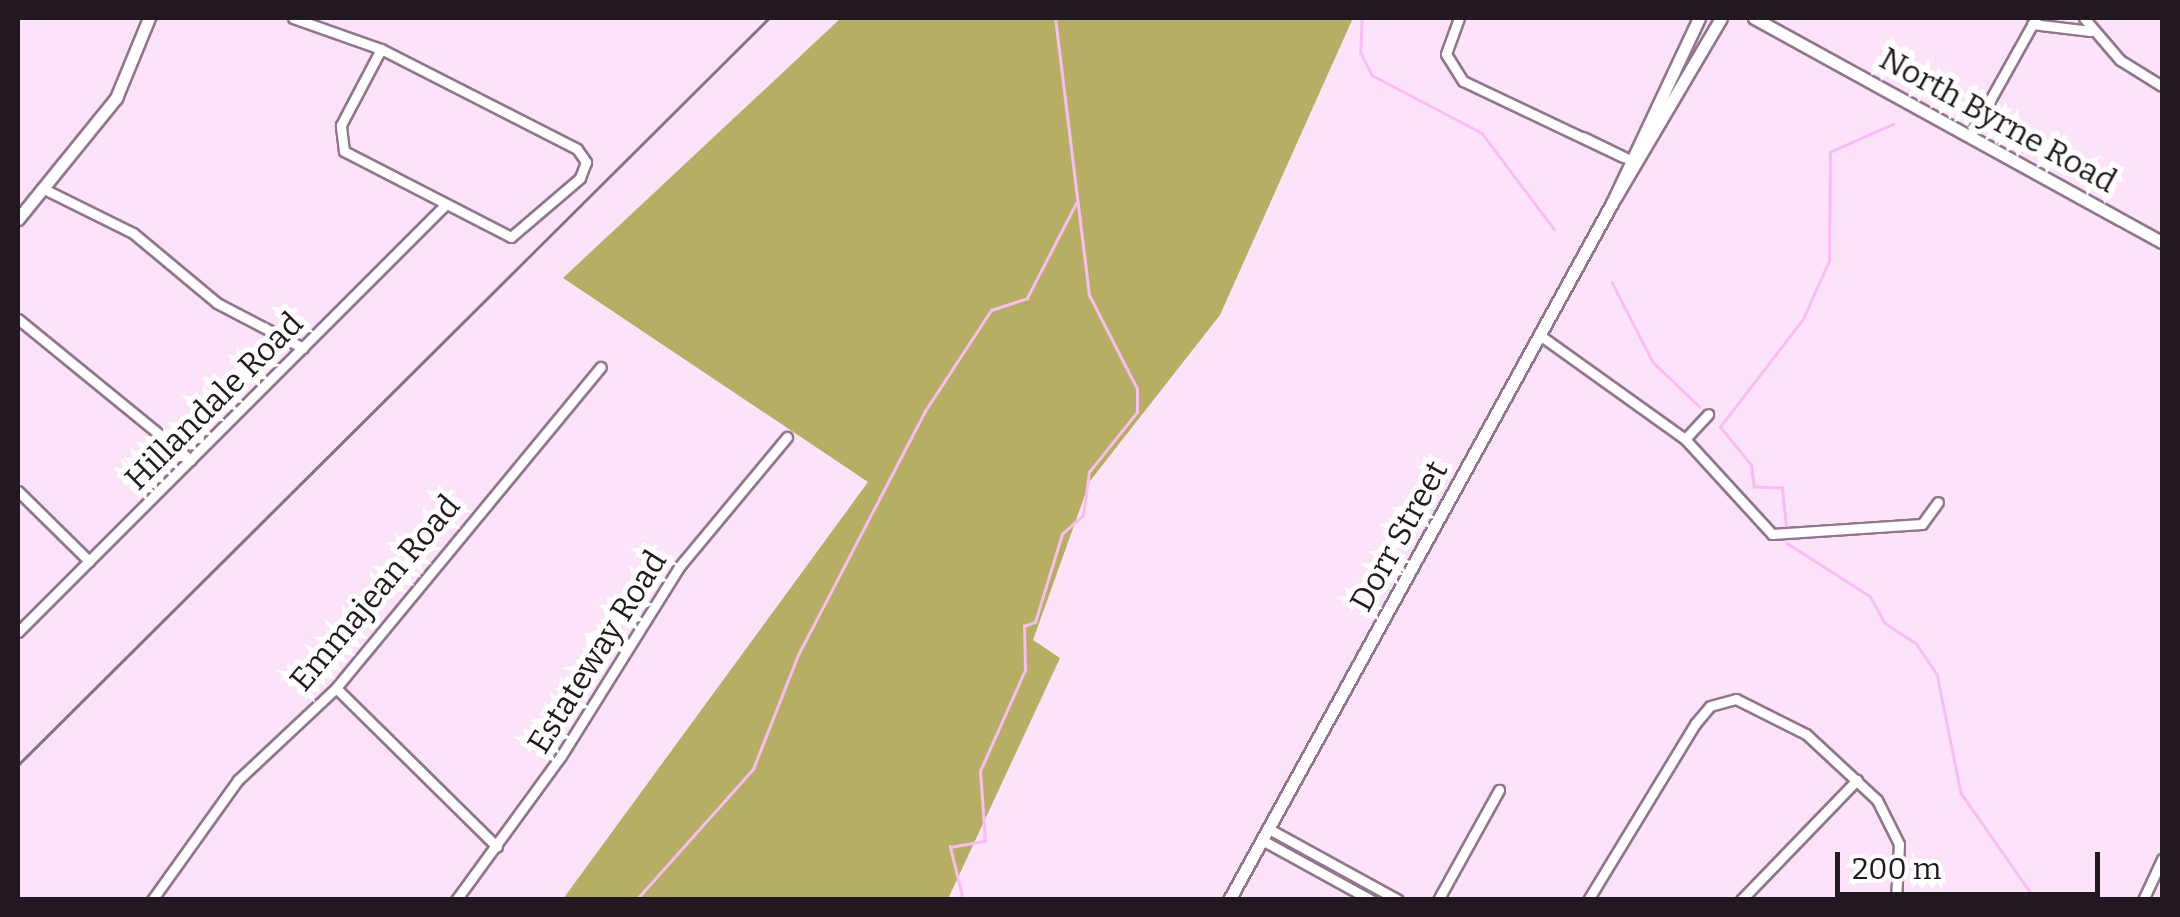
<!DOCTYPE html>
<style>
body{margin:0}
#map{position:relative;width:2180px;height:917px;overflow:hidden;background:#fce3f9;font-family:Bitter,serif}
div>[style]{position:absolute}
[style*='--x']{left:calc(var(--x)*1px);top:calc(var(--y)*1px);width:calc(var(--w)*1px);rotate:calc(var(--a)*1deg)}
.forest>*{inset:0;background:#b6af63}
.stream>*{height:2.5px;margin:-1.25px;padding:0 1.25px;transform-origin:1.25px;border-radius:1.25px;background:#f9bdf4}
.roads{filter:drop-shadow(2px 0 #91768e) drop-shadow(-2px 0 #91768e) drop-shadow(0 2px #91768e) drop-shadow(0 -2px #91768e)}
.minor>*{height:9px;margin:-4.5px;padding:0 4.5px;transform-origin:4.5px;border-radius:4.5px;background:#fff}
.major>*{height:11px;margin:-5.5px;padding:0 5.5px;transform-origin:5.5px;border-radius:5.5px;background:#fff}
.rail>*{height:2.5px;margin:-1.25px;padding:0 1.25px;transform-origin:1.25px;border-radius:1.25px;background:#847382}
span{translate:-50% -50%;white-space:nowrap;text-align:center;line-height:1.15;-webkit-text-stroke:10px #fff;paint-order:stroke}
.street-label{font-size:32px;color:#221821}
.frame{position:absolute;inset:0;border:20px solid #221821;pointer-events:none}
.scale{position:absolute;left:1835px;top:852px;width:265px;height:45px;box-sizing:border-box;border:5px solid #221821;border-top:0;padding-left:12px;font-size:30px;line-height:35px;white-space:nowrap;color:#221821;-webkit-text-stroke:8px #fff;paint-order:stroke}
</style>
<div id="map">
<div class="forest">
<i style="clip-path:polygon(841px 18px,1353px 18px,1220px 315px,1090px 481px,1033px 640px,1060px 658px,948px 899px,563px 899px,868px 482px,563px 278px)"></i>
</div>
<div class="stream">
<i style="--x:1362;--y:18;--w:35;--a:92"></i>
<i style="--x:1361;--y:53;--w:25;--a:63"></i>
<i style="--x:1372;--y:75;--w:124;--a:27.8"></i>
<i style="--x:1482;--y:133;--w:120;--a:53.1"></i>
<i style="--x:1612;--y:282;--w:90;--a:62.9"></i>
<i style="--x:1653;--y:362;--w:64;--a:43.7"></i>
<i style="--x:1786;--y:527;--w:39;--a:-96"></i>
<i style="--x:1782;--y:488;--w:28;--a:-178"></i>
<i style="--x:1754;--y:487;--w:22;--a:-98"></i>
<i style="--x:1751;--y:465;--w:49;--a:-129.2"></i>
<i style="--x:1720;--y:427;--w:136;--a:-52.5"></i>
<i style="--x:1803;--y:319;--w:64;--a:-65.9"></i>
<i style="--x:1829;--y:261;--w:109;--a:-89.5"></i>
<i style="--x:1830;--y:152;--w:69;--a:-24"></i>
<i style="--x:1787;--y:543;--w:98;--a:32.6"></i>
<i style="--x:1870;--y:596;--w:31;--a:61"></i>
<i style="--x:1885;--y:623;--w:37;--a:33"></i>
<i style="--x:1916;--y:643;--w:37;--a:56"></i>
<i style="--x:1937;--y:674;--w:121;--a:78.6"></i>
<i style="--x:1961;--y:793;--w:131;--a:55"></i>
<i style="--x:636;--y:900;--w:176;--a:-48.2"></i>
<i style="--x:753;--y:769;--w:123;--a:-68.5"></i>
<i style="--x:798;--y:655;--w:275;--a:-62.5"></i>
<i style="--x:925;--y:411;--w:121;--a:-56.8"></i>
<i style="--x:991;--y:310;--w:38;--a:-18"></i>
<i style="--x:1027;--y:298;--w:107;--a:-62.7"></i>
<i style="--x:963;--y:900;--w:55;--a:-103.8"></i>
<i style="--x:950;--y:847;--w:36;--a:-10"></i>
<i style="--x:985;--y:841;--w:70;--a:-94.1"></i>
<i style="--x:980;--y:771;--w:111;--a:-66"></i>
<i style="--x:1025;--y:670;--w:44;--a:-91.3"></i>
<i style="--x:1024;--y:626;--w:12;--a:-20"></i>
<i style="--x:1035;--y:622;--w:92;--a:-72.9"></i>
<i style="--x:1062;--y:534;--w:28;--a:-42"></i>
<i style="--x:1083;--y:515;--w:43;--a:-82.1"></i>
<i style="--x:1089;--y:472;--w:77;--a:-51.3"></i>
<i style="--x:1137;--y:412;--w:23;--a:-90"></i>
<i style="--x:1137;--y:389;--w:106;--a:-117.1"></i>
<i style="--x:1089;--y:295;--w:279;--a:-97"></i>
</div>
<div class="roads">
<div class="minor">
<i style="--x:293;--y:18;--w:93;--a:19.4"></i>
<i style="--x:381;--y:49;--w:220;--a:27"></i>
<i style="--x:577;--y:149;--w:16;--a:55"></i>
<i style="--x:586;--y:162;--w:17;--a:111"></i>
<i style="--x:580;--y:178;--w:91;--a:139.5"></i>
<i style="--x:511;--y:237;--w:188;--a:-152.8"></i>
<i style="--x:344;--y:151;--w:26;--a:-97"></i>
<i style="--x:341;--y:125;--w:86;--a:-62.2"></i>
<i style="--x:1459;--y:18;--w:38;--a:110"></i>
<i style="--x:1446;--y:54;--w:32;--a:58"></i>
<i style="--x:1463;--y:81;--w:177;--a:25.4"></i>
<i style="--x:2084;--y:18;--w:55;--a:49.4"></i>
<i style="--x:2120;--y:60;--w:49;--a:31.8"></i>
<i style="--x:2032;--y:24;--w:59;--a:6.8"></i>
<i style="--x:1970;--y:136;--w:135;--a:-60.8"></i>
<i style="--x:1583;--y:137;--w:48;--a:26"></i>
<i style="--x:42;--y:188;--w:102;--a:26.3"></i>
<i style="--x:133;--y:233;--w:109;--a:39.8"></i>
<i style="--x:217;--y:303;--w:97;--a:27.6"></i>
<i style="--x:18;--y:319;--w:223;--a:39.2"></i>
<i style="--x:1541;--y:336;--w:177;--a:35.6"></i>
<i style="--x:1685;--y:439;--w:129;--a:47.5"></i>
<i style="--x:1772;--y:534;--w:150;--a:-3.8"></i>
<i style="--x:1922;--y:524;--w:27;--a:-54"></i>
<i style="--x:1685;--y:439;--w:34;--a:-47"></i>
<i style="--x:18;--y:491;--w:100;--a:44.6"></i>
<i style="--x:18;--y:632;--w:605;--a:-45"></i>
<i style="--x:336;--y:688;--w:226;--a:44.6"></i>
<i style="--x:1269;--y:829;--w:147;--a:28.8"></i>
<i style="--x:1262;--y:840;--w:124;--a:28.8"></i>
<i style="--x:152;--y:900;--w:148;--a:-54.4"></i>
<i style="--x:238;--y:780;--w:134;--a:-43.2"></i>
<i style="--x:336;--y:688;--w:416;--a:-50.5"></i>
<i style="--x:456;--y:900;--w:178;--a:-53.9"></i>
<i style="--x:561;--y:756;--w:223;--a:-58"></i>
<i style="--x:679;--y:567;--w:169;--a:-50.3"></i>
<i style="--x:1438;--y:900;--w:126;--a:-61"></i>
<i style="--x:1588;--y:900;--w:206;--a:-58.7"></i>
<i style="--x:1695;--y:724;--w:23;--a:-50"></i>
<i style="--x:1710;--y:706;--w:27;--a:-15"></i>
<i style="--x:1736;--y:699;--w:78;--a:26.6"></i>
<i style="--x:1806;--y:734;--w:97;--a:42.9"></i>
<i style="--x:1877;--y:800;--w:49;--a:63.4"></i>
<i style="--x:1899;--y:844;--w:56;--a:93.1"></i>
<i style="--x:1741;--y:900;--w:167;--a:-46"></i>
<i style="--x:2143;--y:900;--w:45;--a:-65.1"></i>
</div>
<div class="major">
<i style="--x:1754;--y:18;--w:465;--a:28.8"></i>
<i style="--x:1615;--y:198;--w:209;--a:-59.5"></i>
<i style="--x:18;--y:219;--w:156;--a:-51"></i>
<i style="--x:116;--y:98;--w:87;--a:-67.6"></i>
<i style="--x:1229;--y:900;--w:795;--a:-61.21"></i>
<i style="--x:1612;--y:203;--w:204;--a:-64.8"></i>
</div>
</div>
<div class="rail">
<i style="--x:18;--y:765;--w:1059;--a:-44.85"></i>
</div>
<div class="street-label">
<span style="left:1998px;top:120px;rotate:29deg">North Byrne Road</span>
<span style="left:214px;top:401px;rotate:-45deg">Hillandale Road</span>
<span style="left:1399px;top:536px;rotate:-61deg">Dorr Street</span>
<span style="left:375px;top:593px;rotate:-50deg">Emmajean Road</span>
<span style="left:597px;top:652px;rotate:-58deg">Estateway Road</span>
</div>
<div class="frame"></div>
<div class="scale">200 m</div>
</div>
